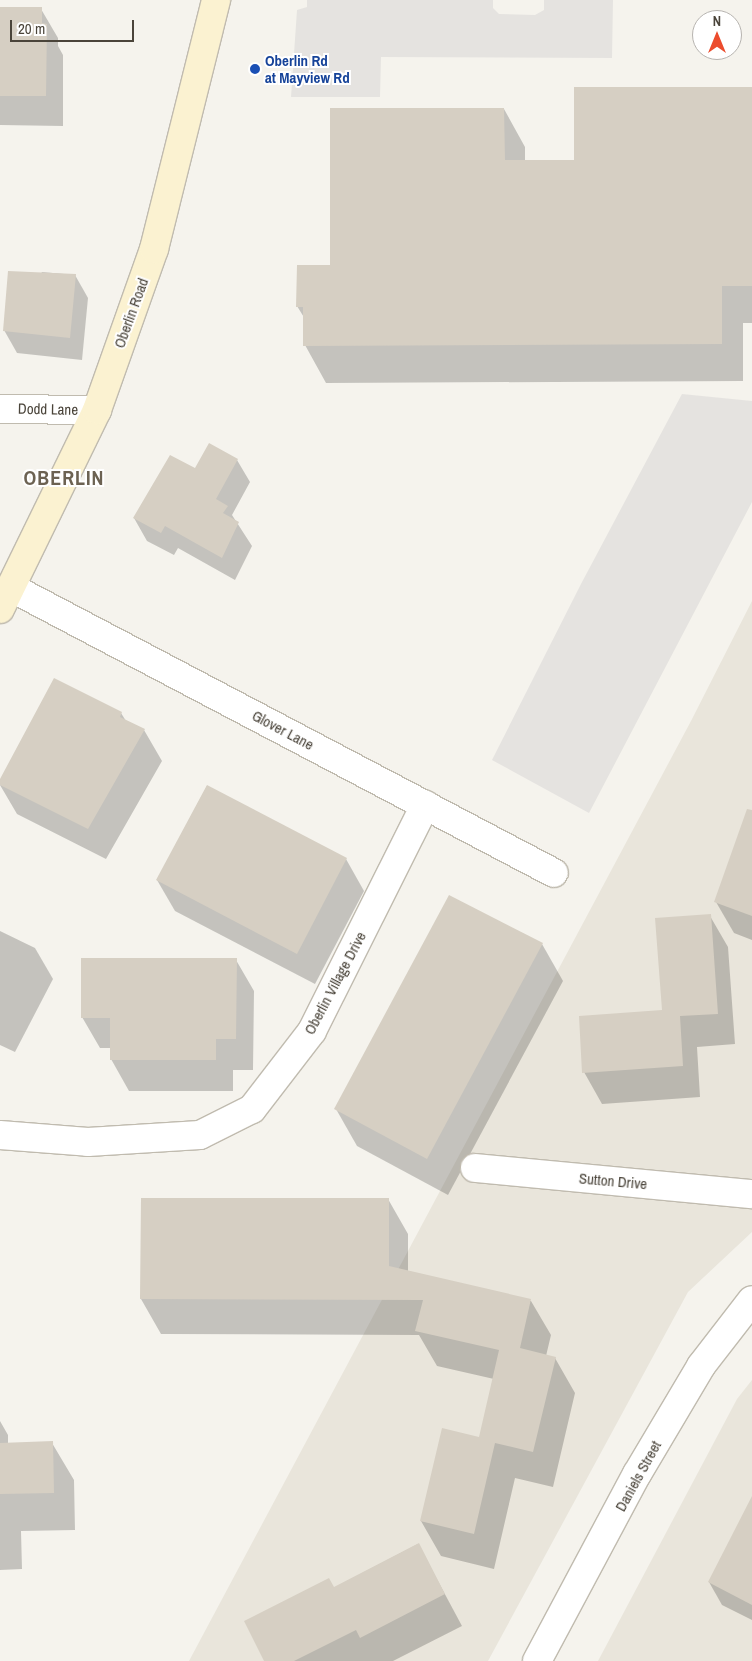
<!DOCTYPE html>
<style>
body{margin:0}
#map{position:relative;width:752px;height:1661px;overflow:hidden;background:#f5f3ed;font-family:"Archivo Narrow",sans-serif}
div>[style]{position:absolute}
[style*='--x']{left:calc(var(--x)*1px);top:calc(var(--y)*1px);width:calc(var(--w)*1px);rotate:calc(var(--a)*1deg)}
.residential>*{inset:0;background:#e9e5db}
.parking>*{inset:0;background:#e5e3e0}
.shadow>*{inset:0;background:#0003}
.building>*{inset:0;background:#d6cfc3}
.roads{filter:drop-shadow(1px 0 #c0bbaf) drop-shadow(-1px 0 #c0bbaf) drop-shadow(0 1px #c0bbaf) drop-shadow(0 -1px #c0bbaf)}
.street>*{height:28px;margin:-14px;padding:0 14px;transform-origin:14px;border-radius:14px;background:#fff}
.secondary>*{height:28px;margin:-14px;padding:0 14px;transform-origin:14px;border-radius:14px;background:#fbf2d1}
.dots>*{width:14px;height:14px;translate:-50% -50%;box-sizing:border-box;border:2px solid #fff;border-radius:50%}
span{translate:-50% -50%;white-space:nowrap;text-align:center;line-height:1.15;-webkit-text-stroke:4px #fff;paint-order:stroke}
.transit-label{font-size:15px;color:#164399;font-weight:700}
.left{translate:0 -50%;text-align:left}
.street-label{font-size:15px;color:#4a443a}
.district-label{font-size:20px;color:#6c6252;font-weight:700;letter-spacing:1px}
.north{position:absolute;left:692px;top:10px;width:50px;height:50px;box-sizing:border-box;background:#fff;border:1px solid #b7b4b0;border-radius:50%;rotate:0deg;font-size:14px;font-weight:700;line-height:20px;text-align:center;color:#4a443a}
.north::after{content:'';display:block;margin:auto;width:18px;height:22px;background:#ec4c2d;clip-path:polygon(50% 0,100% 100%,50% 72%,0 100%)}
.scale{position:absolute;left:10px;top:20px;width:124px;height:22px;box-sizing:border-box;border:2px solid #4a443a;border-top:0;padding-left:6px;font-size:15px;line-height:18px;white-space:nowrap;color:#4a443a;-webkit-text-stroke:4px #fff;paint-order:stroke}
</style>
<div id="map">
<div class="residential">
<i style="clip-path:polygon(752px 601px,752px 1232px,688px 1292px,488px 1661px,189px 1661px,691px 721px)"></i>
<i style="clip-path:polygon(752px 1380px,752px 1661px,598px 1661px,737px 1399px)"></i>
</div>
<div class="parking">
<i style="clip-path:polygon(307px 0,493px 0,493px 8px,499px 14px,535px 15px,544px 10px,544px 0,613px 0,612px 58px,381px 57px,380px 97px,291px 97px,297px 10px,307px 7px)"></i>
<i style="clip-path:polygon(682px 394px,752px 401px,752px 502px,589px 813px,492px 760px,581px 584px)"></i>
</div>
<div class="shadow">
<i style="clip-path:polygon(0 7px,41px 9px,58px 38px,58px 46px,63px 55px,63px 126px,0 125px)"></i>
<i style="clip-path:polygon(752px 89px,752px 323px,743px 323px,743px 381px,326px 383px,305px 345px,305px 319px,297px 306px,331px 266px,504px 109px,525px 147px,525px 161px,575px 161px)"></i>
<i style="clip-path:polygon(42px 272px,75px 275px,88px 298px,82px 360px,17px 353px,4px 330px)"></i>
<i style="clip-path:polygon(237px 460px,250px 482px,232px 515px,252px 546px,235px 580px,178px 548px,174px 555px,147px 541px,134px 518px,196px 470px)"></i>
<i style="clip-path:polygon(121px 713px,126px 721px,144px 730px,162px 761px,106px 859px,17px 814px,0 785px,0 781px)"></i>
<i style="clip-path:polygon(207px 786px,346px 859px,364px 891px,315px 984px,175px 911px,157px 880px)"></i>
<i style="clip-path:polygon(752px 860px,752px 940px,734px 933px,716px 902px)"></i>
<i style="clip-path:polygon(710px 916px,728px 947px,735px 1044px,697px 1047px,700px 1097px,602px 1104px,584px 1072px,663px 1011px)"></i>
<i style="clip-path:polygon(0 931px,35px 948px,53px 979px,15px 1052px,0 1045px)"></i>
<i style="clip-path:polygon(542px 944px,563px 981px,448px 1195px,357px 1146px,336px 1109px)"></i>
<i style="clip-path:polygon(236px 960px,254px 991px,253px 1070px,233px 1070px,233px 1091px,129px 1091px,111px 1059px,111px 1048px,100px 1048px,82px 1017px)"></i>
<i style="clip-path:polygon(142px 1199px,388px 1199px,408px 1234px,408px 1272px,531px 1301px,551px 1335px,546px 1356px,555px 1358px,575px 1393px,553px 1487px,515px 1478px,494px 1569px,441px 1556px,421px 1521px,480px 1439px,494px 1379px,437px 1366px,419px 1335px,161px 1334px,141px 1299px)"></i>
<i style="clip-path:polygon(0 1421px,8px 1435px,8px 1444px,52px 1443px,74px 1480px,75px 1530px,21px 1531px,22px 1569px,0 1570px)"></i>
<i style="clip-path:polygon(752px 1499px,752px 1620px,722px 1605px,709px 1582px)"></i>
<i style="clip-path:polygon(418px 1544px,462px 1626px,393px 1661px,266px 1661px,334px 1588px)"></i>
</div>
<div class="building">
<i style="clip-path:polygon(0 7px,42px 7px,42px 23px,47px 24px,46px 96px,0 96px)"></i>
<i style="clip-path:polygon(574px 87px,752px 87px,752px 286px,722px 286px,722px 344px,303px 346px,303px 307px,296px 307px,297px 265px,330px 265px,330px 108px,504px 108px,505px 160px,574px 160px)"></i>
<i style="clip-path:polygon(8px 271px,76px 274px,70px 338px,3px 331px)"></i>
<i style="clip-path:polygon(209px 443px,238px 459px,216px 499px,228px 506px,223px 513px,239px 522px,222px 558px,165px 526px,161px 533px,133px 518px,170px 455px,195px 468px)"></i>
<i style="clip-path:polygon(54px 678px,122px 712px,120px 717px,145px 729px,88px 829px,0 785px,0 779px)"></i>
<i style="clip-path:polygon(207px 785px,347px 858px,297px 954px,156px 880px)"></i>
<i style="clip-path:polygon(747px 809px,752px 810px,752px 916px,714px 902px)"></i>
<i style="clip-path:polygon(449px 895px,543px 943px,427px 1159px,334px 1109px)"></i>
<i style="clip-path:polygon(711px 914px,718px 1014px,680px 1016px,683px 1066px,582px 1073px,579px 1016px,662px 1010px,655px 918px)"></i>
<i style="clip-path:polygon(81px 958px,237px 958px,236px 1039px,216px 1039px,216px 1060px,110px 1060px,110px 1018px,81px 1018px)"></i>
<i style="clip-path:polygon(141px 1198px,389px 1198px,389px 1266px,531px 1299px,520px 1348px,556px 1357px,533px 1452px,495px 1443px,474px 1534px,420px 1521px,442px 1428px,479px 1437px,499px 1350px,415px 1331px,423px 1300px,140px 1299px)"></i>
<i style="clip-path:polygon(53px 1441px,54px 1493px,0 1494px,0 1443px)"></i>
<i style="clip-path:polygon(752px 1496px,752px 1605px,708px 1582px)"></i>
<i style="clip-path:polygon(419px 1543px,445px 1594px,360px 1638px,356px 1630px,294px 1661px,264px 1661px,244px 1621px,329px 1578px,334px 1587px)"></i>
</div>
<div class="roads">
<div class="street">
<i style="--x:0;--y:409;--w:97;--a:0.6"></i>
<i style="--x:12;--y:588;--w:612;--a:27.74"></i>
<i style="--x:0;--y:1135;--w:88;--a:4.5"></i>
<i style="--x:88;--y:1142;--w:112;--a:-3.6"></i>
<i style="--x:200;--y:1135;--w:58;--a:-26.6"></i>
<i style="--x:252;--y:1109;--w:98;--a:-52.4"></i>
<i style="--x:312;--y:1031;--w:253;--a:-63.4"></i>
<i style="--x:475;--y:1168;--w:278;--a:5.4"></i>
<i style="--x:537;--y:1661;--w:212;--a:-61.9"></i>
<i style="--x:637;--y:1474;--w:126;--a:-59.3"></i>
<i style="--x:701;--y:1366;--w:83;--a:-52.3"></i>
</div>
<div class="secondary">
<i style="--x:0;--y:609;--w:221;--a:-64"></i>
<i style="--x:97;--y:410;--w:171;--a:-70.5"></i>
<i style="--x:154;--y:249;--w:257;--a:-76"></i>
</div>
</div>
<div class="dots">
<i style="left:255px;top:69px;background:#1a4fb4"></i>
</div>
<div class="transit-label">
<span class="left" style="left:265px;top:69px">Oberlin Rd<br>at Mayview Rd</span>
</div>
<div class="street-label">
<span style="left:131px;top:313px;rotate:-70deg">Oberlin Road</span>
<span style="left:48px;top:409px;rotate:1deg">Dodd Lane</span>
<span style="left:283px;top:730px;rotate:28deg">Glover Lane</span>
<span style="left:335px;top:983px;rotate:-62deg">Oberlin Village Drive</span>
<span style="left:613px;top:1181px;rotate:5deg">Sutton Drive</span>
<span style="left:638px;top:1476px;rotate:-61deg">Daniels Street</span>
</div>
<div class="district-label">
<span style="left:64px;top:477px">OBERLIN</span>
</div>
<div class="north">N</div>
<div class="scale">20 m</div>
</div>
